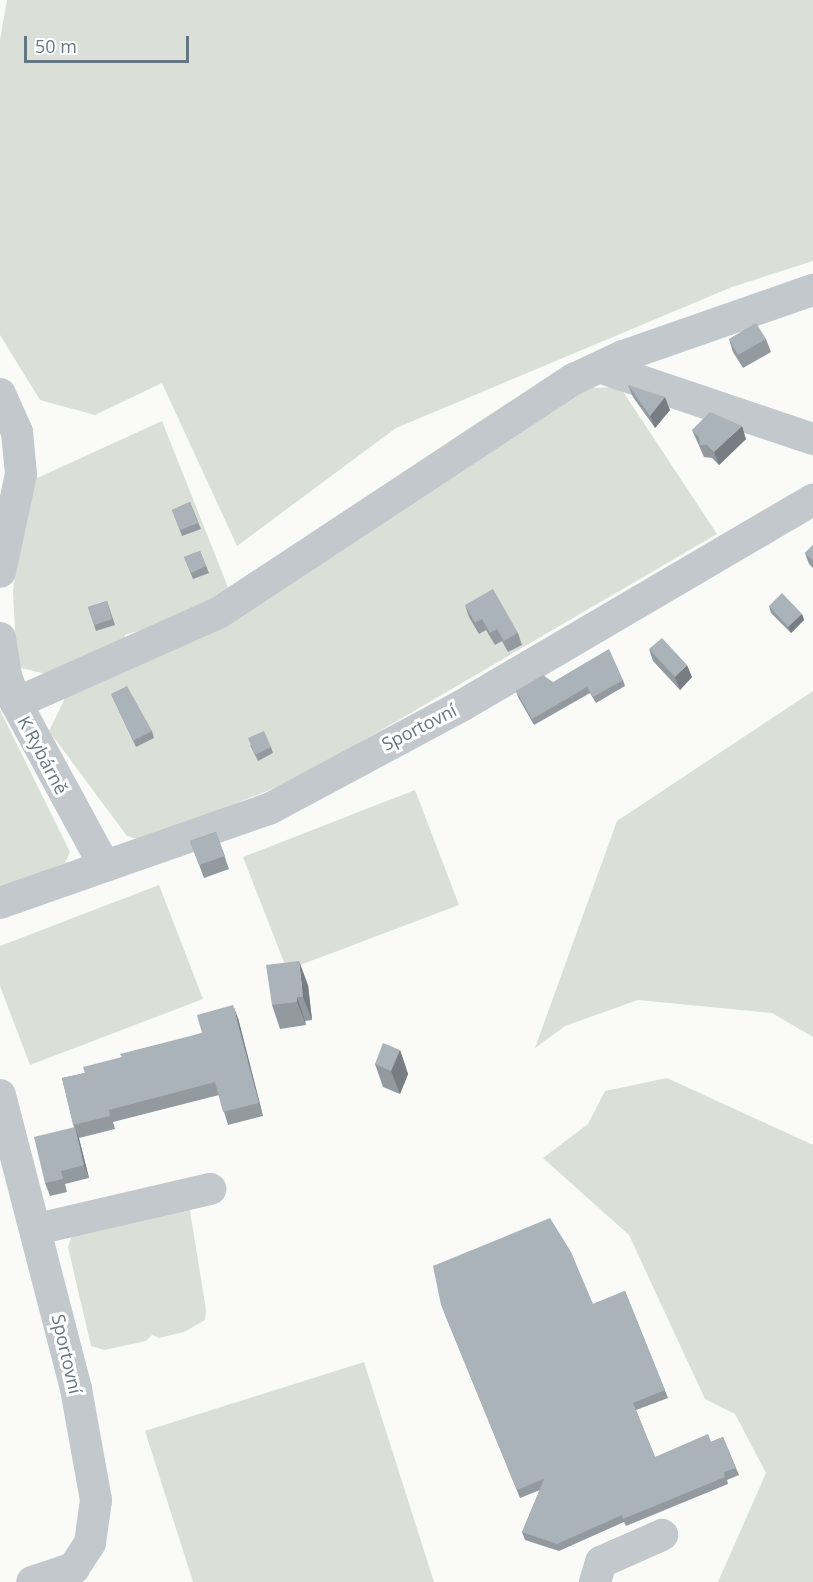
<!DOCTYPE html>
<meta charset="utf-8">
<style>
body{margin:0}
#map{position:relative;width:813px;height:1582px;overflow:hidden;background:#fafaf8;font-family:"Open Sans",sans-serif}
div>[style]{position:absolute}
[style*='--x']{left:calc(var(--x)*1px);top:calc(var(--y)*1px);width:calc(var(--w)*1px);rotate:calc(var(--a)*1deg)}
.green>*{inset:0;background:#dadfd7}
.minor>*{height:32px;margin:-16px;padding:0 16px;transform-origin:16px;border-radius:16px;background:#c3c8cc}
.wall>*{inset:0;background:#929a9f}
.shaded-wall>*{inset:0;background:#777d82}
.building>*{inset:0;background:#aab3b9}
span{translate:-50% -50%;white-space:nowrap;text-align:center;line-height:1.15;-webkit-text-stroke:6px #fff;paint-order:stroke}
.street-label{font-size:18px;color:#657683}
.scale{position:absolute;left:24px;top:36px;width:165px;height:27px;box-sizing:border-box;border:3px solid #657683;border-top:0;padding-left:8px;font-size:18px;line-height:21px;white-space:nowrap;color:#657683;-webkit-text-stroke:4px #fff;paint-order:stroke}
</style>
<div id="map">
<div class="green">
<i style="clip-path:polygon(7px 0,813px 0,813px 261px,732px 287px,396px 428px,237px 546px,162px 383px,95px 415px,40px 400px,0 335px,0 40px)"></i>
<i style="clip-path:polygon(620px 387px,717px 534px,301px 777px,144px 841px,127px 836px,49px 731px,67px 694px,587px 388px)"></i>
<i style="clip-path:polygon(162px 421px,231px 595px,160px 630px,141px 630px,125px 635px,125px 644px,50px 675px,17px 667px,13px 592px,19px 536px,35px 479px)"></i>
<i style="clip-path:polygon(813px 691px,813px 1037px,772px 1013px,638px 1000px,565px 1026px,535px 1048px,617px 821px)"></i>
<i style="clip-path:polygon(0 710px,70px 852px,65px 863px,0 888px)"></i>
<i style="clip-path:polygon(415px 790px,459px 905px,287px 970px,243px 857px)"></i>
<i style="clip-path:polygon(159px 885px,203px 999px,30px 1065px,0 986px,0 946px)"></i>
<i style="clip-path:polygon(667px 1078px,813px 1145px,813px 1582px,718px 1582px,766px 1473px,735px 1414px,705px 1399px,629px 1235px,543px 1158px,588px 1124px,605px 1091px)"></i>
<i style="clip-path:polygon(189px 1205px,206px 1310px,205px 1320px,184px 1332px,159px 1338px,152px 1335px,146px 1341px,104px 1350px,91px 1346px,68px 1247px,73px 1233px)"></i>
<i style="clip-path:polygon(364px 1362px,434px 1582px,193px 1582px,145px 1431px)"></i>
</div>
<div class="minor">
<i style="--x:602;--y:368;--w:223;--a:18.6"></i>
<i style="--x:0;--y:394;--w:42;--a:65.9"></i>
<i style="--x:17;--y:432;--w:42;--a:84.6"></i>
<i style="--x:21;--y:474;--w:100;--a:102.1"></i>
<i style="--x:0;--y:638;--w:38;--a:81"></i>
<i style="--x:6;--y:676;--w:29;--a:70"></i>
<i style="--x:16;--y:703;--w:184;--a:61.5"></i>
<i style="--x:16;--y:703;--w:223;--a:-24"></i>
<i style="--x:220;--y:612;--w:424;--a:-33.4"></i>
<i style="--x:574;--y:379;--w:54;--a:-25.1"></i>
<i style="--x:623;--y:356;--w:201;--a:-19.2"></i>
<i style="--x:0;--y:903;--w:287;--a:-19.3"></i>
<i style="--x:271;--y:808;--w:218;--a:-28.2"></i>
<i style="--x:463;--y:705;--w:406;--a:-30.4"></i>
<i style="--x:0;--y:1095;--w:304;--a:75.5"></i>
<i style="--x:76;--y:1389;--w:113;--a:79.8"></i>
<i style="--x:96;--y:1500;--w:43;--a:97.9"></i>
<i style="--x:90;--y:1543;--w:30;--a:123"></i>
<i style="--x:74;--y:1568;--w:44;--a:161.6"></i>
<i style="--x:37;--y:1229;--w:178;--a:-13"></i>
<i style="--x:595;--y:1582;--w:21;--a:-73"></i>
<i style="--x:601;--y:1562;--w:67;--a:-23.9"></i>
</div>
<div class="wall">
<i style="clip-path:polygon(729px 339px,766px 339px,771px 352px,743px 368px,733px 352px)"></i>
<i style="clip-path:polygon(628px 385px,670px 410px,655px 428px,633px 397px)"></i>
<i style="clip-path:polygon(692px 430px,746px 439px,719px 465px,712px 458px,704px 457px)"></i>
<i style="clip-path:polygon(190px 502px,201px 529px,182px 536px,172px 510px)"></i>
<i style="clip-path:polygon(813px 545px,813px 568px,809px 564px,805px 553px)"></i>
<i style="clip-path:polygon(200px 551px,209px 573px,193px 579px,184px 557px)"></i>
<i style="clip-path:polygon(107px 601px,115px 625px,96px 631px,88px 607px)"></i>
<i style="clip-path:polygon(465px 605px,518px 633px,522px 645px,508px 652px,502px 641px,495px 645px,486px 630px,479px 634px,469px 617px)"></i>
<i style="clip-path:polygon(769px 606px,802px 614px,804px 620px,791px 633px,771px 613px)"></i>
<i style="clip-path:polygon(649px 649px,692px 677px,680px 690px,653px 661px)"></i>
<i style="clip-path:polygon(623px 680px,625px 686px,596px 703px,590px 693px,534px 725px,518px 697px,516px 691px,553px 682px)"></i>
<i style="clip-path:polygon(111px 694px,152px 731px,154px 738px,136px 747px)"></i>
<i style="clip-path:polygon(250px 745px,271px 747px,273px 753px,258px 761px)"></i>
<i style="clip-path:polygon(216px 832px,229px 869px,204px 878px,190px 841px)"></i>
<i style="clip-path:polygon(308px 985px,312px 1020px,305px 1021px,306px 1025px,280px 1029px,272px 1005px)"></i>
<i style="clip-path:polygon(238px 1018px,263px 1116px,228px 1125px,219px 1095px,113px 1122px,115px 1129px,79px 1138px,89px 1178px,65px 1184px,67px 1192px,50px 1196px,45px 1183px,74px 1127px,62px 1078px,85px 1073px,122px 1057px,202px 1033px)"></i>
<i style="clip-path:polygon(400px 1050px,408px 1074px,400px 1094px,383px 1087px,375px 1064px)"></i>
<i style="clip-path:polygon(625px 1291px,668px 1398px,636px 1410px,655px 1457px,711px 1442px,723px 1437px,739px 1475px,727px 1480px,728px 1484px,626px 1526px,624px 1522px,559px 1551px,525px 1540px,522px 1532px,540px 1490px,520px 1498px,444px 1312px,593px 1304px)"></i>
</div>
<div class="shaded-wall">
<i style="clip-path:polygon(665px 397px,670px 410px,655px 428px,650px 416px)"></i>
<i style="clip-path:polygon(742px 426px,746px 439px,719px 465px,714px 452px)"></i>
<i style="clip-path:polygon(802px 614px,804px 620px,791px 633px,788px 627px)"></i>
<i style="clip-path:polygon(687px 665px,692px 677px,680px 690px,675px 677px)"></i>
<i style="clip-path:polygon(299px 961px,308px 985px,312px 1020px,303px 997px)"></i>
<i style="clip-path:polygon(297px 997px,305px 1021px,306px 1025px,297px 1002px)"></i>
<i style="clip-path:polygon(233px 1005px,238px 1018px,263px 1116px,259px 1103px)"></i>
<i style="clip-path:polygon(400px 1050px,408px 1074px,400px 1094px,391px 1071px)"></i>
<i style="clip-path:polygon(75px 1127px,79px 1139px,89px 1178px,84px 1165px)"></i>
</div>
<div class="building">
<i style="clip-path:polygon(756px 323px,766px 339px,738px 355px,729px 339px)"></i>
<i style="clip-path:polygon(628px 385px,665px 397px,650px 416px)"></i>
<i style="clip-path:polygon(710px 412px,742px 426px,714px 452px,707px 445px,700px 445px,699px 437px,692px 430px)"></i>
<i style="clip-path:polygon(190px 502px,198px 523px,180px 530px,172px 510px)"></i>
<i style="clip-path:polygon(813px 545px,813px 561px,805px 553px)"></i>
<i style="clip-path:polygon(200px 551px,206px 566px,191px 573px,184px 557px)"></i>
<i style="clip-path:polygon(493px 589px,518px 633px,504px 641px,497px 629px,490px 633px,482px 619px,475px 623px,465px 605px)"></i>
<i style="clip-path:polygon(782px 593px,802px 614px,788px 627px,769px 606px)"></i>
<i style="clip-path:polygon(107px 601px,112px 619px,94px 625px,88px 607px)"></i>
<i style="clip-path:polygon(662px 638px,687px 665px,675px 677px,649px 649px)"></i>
<i style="clip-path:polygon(609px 649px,623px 680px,593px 697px,587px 687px,532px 719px,516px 691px,543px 675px,553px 682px)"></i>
<i style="clip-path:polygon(127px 686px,152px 731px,133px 741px,111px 694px)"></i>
<i style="clip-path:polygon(264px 731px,271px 747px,255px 755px,248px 738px)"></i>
<i style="clip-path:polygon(216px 832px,225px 856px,199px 865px,190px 841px)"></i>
<i style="clip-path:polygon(299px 961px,303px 997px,297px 997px,297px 1002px,272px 1005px,266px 965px)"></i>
<i style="clip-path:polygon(233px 1005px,259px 1103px,223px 1112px,215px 1082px,109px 1110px,110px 1116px,73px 1125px,62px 1078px,85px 1073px,83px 1067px,122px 1057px,120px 1054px,202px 1033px,197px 1015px)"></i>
<i style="clip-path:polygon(383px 1043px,400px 1050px,391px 1071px,375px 1064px)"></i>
<i style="clip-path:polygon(75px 1127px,84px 1165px,61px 1171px,63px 1179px,45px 1183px,34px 1137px)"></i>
<i style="clip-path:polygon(550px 1218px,571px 1252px,593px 1304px,625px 1291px,665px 1390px,633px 1403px,655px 1457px,708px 1434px,711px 1442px,723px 1437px,736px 1468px,724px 1472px,725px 1477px,623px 1519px,622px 1515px,557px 1544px,522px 1532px,544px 1479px,517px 1490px,441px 1305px,433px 1266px)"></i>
</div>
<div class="street-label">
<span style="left:419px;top:727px;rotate:-27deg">Sportovní</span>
<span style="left:43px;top:755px;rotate:62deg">K Rybárně</span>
<span style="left:67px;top:1354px;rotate:77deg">Sportovní</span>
</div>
<div class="scale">50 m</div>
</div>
